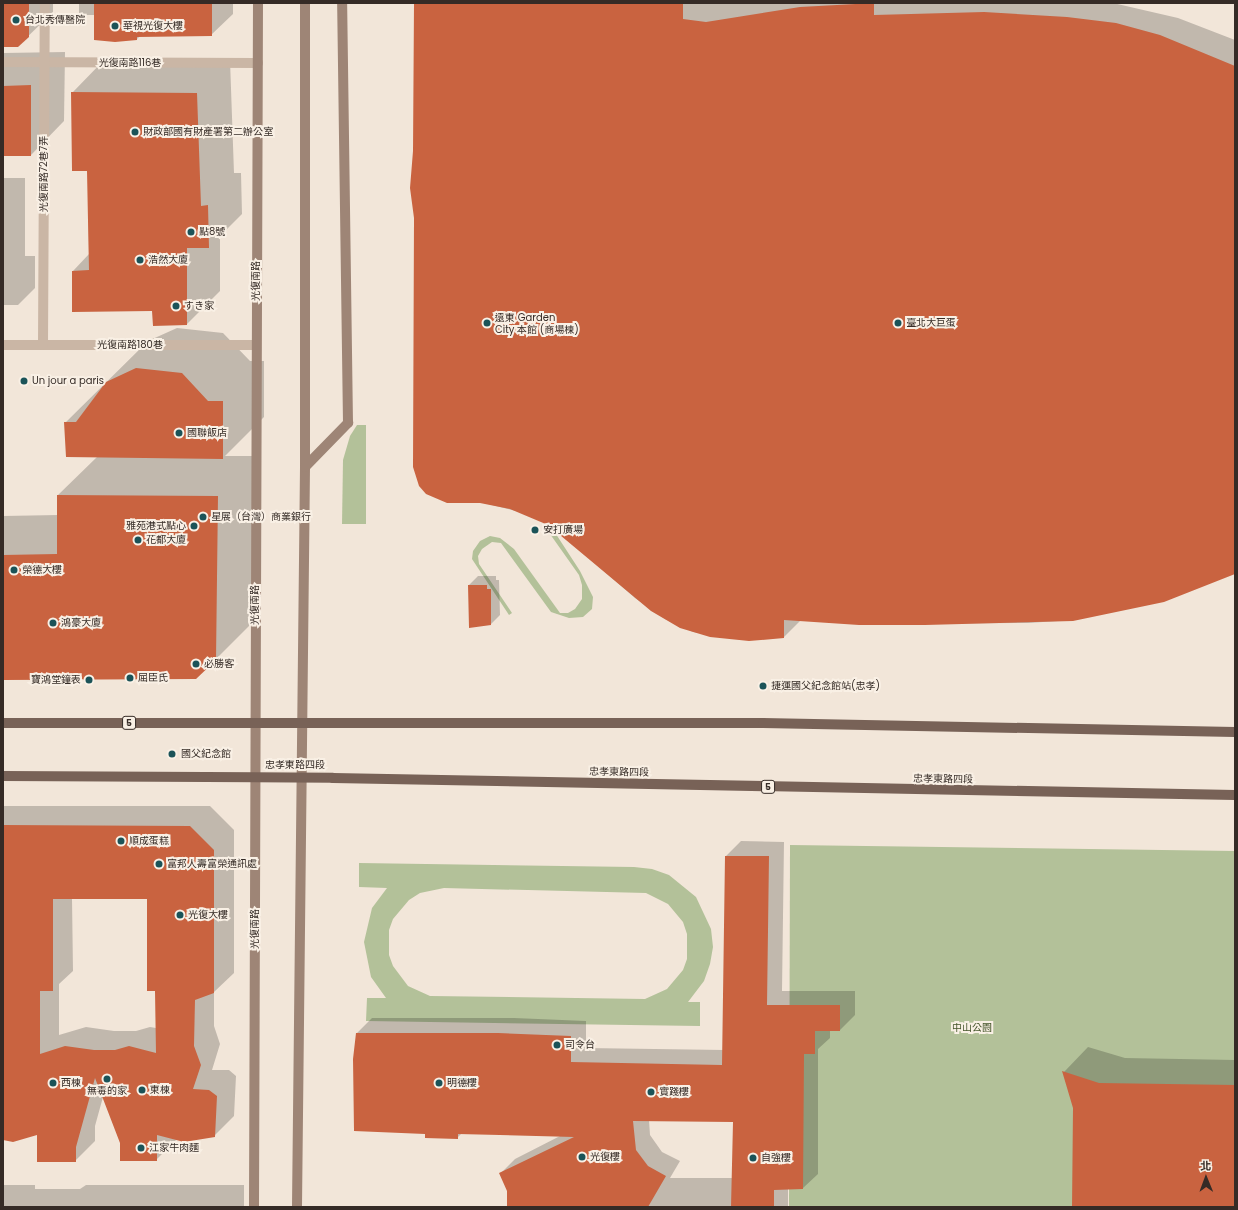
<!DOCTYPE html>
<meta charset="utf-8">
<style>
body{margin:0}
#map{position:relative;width:1238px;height:1210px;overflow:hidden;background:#f2e6d9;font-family:Poppins,"Noto Sans TC","Noto Sans JP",sans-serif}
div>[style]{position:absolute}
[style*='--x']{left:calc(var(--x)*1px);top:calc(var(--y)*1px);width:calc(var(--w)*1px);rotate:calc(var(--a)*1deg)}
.green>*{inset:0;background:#b3c199}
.shadow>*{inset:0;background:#0003}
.building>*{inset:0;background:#c96340}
.minor>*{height:10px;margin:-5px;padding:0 5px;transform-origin:5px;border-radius:5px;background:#cab6a5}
.secondary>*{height:10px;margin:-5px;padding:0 5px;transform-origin:5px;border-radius:5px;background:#9e8576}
.primary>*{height:10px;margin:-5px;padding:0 5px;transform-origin:5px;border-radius:5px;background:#786257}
.dots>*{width:11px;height:11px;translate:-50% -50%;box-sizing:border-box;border:2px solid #f9f0e5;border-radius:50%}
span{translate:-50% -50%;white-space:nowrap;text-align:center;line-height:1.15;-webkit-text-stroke:4px #f9f0e5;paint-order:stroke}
.shield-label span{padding:1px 3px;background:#f9f0e5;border:1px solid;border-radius:3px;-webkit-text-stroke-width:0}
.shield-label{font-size:9px;color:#352b26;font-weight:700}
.poi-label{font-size:10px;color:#352b26}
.left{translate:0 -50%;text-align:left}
.right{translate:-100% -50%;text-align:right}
.street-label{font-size:10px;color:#352b26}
.park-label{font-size:10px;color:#44542a}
.frame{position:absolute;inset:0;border:4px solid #352b26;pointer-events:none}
.north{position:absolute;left:1186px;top:1158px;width:40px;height:40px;-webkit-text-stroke:3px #f9f0e5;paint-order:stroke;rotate:359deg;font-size:11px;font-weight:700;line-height:16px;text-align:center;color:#352b26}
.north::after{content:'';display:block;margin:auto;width:14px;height:18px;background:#352b26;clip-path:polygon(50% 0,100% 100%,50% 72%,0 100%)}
</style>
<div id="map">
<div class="green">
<i style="clip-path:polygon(357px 425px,366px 425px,366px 524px,342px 524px,343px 460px,350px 436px)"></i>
<i style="clip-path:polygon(548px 525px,552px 528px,580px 571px,593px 597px,592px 609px,583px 617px,569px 618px,551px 612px,501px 543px,492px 542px,482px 549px,478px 556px,479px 564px,512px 613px,509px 615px,472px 559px,473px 551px,480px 541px,490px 536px,500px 538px,514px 549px,560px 613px,568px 613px,575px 609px,582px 599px,582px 585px,579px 575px,550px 534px,546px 526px)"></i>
<i style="clip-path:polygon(790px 845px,1235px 851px,1235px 1207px,789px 1207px)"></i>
<i style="clip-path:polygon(evenodd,359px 863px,634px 867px,652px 869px,669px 875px,696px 897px,711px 929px,713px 947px,710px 964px,704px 981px,688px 1002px,700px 1002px,700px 1026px,366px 1021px,367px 998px,386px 998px,371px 977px,364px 942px,372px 908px,387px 888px,359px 887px,359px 863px,444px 888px,646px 893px,668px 904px,683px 922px,687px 934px,687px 959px,683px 970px,667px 989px,645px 999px,430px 996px,408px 986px,393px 966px,389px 955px,389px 930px,393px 919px,409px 900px,420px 893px,444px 888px)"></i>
</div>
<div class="shadow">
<i style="clip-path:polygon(3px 3px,53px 3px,53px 12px,18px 46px,3px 46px)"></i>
<i style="clip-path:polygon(79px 3px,233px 3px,233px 14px,211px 35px,140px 36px,137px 39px,95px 15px,79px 15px)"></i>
<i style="clip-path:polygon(416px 3px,1113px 3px,1178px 18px,1235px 40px,1235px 573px,1164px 601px,1073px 620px,1028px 623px,859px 624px,801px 620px,784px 637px,749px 640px,693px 632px,665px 619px,635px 598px,553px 527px,528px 514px,480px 502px,414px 151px)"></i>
<i style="clip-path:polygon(65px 52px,64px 121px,31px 155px,3px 155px,3px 53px)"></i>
<i style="clip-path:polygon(105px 59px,230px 60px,234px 173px,241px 173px,242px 214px,220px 236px,220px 291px,187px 324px,154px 325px,153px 310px,73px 271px,89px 254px,88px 170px,72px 93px)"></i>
<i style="clip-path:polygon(3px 178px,25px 178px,25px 256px,35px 256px,35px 288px,18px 305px,3px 305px)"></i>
<i style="clip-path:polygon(177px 328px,223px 333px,250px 361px,264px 361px,264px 417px,225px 456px,258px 456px,256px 619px,216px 659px,3px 678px,3px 516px,58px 515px,58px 495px,97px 457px,65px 423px,148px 341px)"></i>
<i style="clip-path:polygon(478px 576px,496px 576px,496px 580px,499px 580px,500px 615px,491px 624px,469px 585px)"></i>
<i style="clip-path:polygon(evenodd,3px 806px,210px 806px,234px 830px,234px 973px,214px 992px,214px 1026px,220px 1044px,212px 1070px,229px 1070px,236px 1076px,234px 1116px,214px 1136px,177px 1139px,156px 1160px,121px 1143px,103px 1097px,95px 1126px,95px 1141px,75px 1161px,38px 1134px,3px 1140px,3px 806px,72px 898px,148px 898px,156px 990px,156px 1028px,150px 1027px,136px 1031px,114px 1031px,86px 1027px,59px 1035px,59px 984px,73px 971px,72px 898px)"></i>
<i style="clip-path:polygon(evenodd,741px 841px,784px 842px,782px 991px,855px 991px,855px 1015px,840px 1030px,830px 1030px,830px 1038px,818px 1049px,818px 1174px,803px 1188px,788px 1189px,788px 1207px,508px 1207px,508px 1191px,500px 1174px,515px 1159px,562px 1135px,462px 1133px,457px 1138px,426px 1133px,357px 1033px,372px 1018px,514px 1018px,586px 1021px,586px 1048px,724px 1050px,726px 856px,741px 841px,649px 1120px,734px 1121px,733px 1178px,670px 1178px,680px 1161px,662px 1152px,650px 1135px,649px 1120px)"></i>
<i style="clip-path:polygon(1088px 1047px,1125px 1058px,1235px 1060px,1235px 1207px,1073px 1207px,1074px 1108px,1064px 1072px)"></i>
<i style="clip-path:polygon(3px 1185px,35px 1185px,35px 1189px,80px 1189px,86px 1185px,244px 1185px,244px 1207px,3px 1207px)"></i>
</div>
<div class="building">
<i style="clip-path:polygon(3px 3px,29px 3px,29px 37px,18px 47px,3px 47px)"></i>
<i style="clip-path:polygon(94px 3px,212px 3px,212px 36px,137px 37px,137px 40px,115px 42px,94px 40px)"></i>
<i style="clip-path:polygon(414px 3px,683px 3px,683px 19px,706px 22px,800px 7px,874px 3px,874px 15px,984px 12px,1067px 17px,1116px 23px,1160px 35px,1235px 66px,1235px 574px,1164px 602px,1073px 621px,925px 625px,859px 625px,784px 620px,784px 638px,749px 641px,710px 637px,680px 628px,651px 611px,548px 525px,510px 509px,480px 503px,447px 503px,426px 494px,419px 486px,413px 467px,414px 218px,410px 188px,413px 151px)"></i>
<i style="clip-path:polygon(31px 85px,31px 156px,3px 156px,3px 86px)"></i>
<i style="clip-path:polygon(71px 92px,197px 93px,201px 206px,208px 205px,209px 248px,187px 248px,187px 325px,153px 326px,152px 311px,72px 312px,72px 271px,89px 270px,87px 171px,72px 171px)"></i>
<i style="clip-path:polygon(136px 368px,182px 373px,208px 401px,223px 401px,223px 459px,66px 457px,64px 422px,76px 422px,106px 382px)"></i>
<i style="clip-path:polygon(57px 495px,218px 496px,216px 660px,196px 679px,3px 680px,3px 555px,57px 554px)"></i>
<i style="clip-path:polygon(468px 585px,487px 585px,487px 589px,491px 589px,491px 625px,469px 628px)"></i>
<i style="clip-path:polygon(evenodd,3px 825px,190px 826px,214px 850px,214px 993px,195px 1000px,194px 1046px,201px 1065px,193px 1089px,209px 1090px,217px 1096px,215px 1137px,184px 1142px,157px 1135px,157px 1161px,120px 1161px,120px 1143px,95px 1078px,76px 1147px,76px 1162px,37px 1162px,37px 1135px,13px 1142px,3px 1140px,3px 825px,53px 899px,147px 899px,147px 991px,155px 991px,156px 1053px,129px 1046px,115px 1050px,94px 1050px,65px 1046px,40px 1054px,40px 991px,53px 991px,53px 899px)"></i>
<i style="clip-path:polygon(725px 856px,769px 856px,767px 1005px,840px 1005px,840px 1031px,815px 1031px,815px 1054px,804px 1054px,803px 1189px,774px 1190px,774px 1207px,731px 1207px,733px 1122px,633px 1121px,636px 1150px,648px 1166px,666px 1176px,648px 1207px,507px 1207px,507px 1191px,499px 1173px,574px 1137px,458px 1134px,458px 1139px,425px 1138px,425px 1134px,354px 1131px,353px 1059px,356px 1033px,498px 1033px,571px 1036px,571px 1062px,722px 1065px)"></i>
<i style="clip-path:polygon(1062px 1071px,1099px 1083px,1235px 1085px,1235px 1207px,1072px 1207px,1073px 1108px)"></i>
</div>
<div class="minor">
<i style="--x:3;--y:62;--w:255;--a:0.2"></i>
<i style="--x:3;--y:345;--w:253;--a:0"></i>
<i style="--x:43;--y:345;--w:342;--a:-89.7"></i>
</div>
<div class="secondary">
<i style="--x:305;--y:3;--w:464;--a:90"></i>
<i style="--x:254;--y:1207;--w:1204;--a:-89.81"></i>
<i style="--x:297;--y:1207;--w:740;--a:-89.38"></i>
<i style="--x:305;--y:467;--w:62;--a:-45.7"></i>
<i style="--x:348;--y:423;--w:420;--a:-90.8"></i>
</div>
<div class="primary">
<i style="--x:3;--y:723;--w:760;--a:0"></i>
<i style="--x:763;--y:723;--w:472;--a:1.1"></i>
<i style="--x:3;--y:776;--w:330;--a:0.3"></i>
<i style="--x:333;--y:778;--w:902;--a:1.08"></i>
</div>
<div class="dots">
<i style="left:16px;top:20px;background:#1b5358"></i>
<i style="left:115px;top:26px;background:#1b5358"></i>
<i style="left:135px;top:132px;background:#1b5358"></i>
<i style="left:191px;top:232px;background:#1b5358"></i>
<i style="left:140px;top:260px;background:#1b5358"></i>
<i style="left:176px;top:306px;background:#1b5358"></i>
<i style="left:487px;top:323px;background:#1b5358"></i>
<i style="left:898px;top:323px;background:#1b5358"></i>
<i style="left:24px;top:381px;background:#1b5358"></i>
<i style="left:179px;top:433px;background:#1b5358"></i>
<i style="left:203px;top:517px;background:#1b5358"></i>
<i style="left:194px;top:526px;background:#1b5358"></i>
<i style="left:535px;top:530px;background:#1b5358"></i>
<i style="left:138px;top:540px;background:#1b5358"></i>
<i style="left:14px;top:570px;background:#1b5358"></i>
<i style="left:53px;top:623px;background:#1b5358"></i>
<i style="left:196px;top:664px;background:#1b5358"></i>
<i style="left:130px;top:678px;background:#1b5358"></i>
<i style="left:89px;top:680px;background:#1b5358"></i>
<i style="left:763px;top:686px;background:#1b5358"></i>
<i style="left:172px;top:754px;background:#1b5358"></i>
<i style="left:121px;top:841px;background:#1b5358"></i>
<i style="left:159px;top:864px;background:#1b5358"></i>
<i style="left:180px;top:915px;background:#1b5358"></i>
<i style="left:557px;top:1045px;background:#1b5358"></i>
<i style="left:107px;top:1079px;background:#1b5358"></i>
<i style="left:53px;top:1083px;background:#1b5358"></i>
<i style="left:439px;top:1083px;background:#1b5358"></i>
<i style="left:142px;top:1090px;background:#1b5358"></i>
<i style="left:651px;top:1092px;background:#1b5358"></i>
<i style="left:141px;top:1148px;background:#1b5358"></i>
<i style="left:582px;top:1157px;background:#1b5358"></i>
<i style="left:753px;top:1158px;background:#1b5358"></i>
</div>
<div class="shield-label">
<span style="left:129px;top:723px">5</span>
<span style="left:768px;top:787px">5</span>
</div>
<div class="poi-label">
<span class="left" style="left:25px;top:20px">台北秀傳醫院</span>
<span class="left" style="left:123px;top:26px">華視光復大樓</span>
<span class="left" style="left:143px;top:132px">財政部國有財產署第二辦公室</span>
<span class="left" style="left:199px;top:232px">點8號</span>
<span class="left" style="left:148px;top:260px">浩然大廈</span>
<span class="left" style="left:184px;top:306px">すき家</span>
<span class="left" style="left:495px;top:323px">遠東 Garden<br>City 本館 (商場棟)</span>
<span class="left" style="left:906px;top:323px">臺北大巨蛋</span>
<span class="left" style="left:32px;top:381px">Un jour a paris</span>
<span class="left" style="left:187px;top:433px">國聯飯店</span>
<span class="left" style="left:211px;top:517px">星展（台灣）商業銀行</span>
<span class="right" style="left:186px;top:526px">雅苑港式點心</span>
<span class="left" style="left:543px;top:530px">安打廣場</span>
<span class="left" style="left:146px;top:540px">花都大廈</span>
<span class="left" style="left:22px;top:570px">榮德大樓</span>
<span class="left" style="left:61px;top:623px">鴻豪大廈</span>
<span class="left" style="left:204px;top:664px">必勝客</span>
<span class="left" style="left:138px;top:678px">屈臣氏</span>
<span class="right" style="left:81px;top:680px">寶鴻堂鐘表</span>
<span class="left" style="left:771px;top:686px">捷運國父紀念館站(忠孝)</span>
<span class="left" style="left:181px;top:754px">國父紀念館</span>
<span class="left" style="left:129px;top:841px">順成蛋糕</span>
<span class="left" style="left:167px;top:864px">富邦人壽富榮通訊處</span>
<span class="left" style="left:188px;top:915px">光復大樓</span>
<span class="left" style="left:565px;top:1045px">司令台</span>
<span class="left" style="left:61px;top:1083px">西棟</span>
<span class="left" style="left:447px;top:1083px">明德樓</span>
<span class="left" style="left:150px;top:1090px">東棟</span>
<span style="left:107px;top:1091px">無毒的家</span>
<span class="left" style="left:659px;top:1092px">實踐樓</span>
<span class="left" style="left:149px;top:1148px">江家牛肉麵</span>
<span class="left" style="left:590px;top:1157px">光復樓</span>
<span class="left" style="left:761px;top:1158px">自強樓</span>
</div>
<div class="street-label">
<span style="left:130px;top:63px">光復南路116巷</span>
<span style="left:44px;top:174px;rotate:-90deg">光復南路72巷7弄</span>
<span style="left:256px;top:281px;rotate:-90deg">光復南路</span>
<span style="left:130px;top:345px">光復南路180巷</span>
<span style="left:255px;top:605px;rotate:-90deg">光復南路</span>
<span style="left:295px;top:765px">忠孝東路四段</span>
<span style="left:619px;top:772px;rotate:1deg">忠孝東路四段</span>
<span style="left:943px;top:779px;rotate:1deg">忠孝東路四段</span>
<span style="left:255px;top:929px;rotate:-90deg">光復南路</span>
</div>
<div class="park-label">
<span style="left:972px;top:1028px">中山公園</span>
</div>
<div class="frame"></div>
<div class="north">北</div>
</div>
